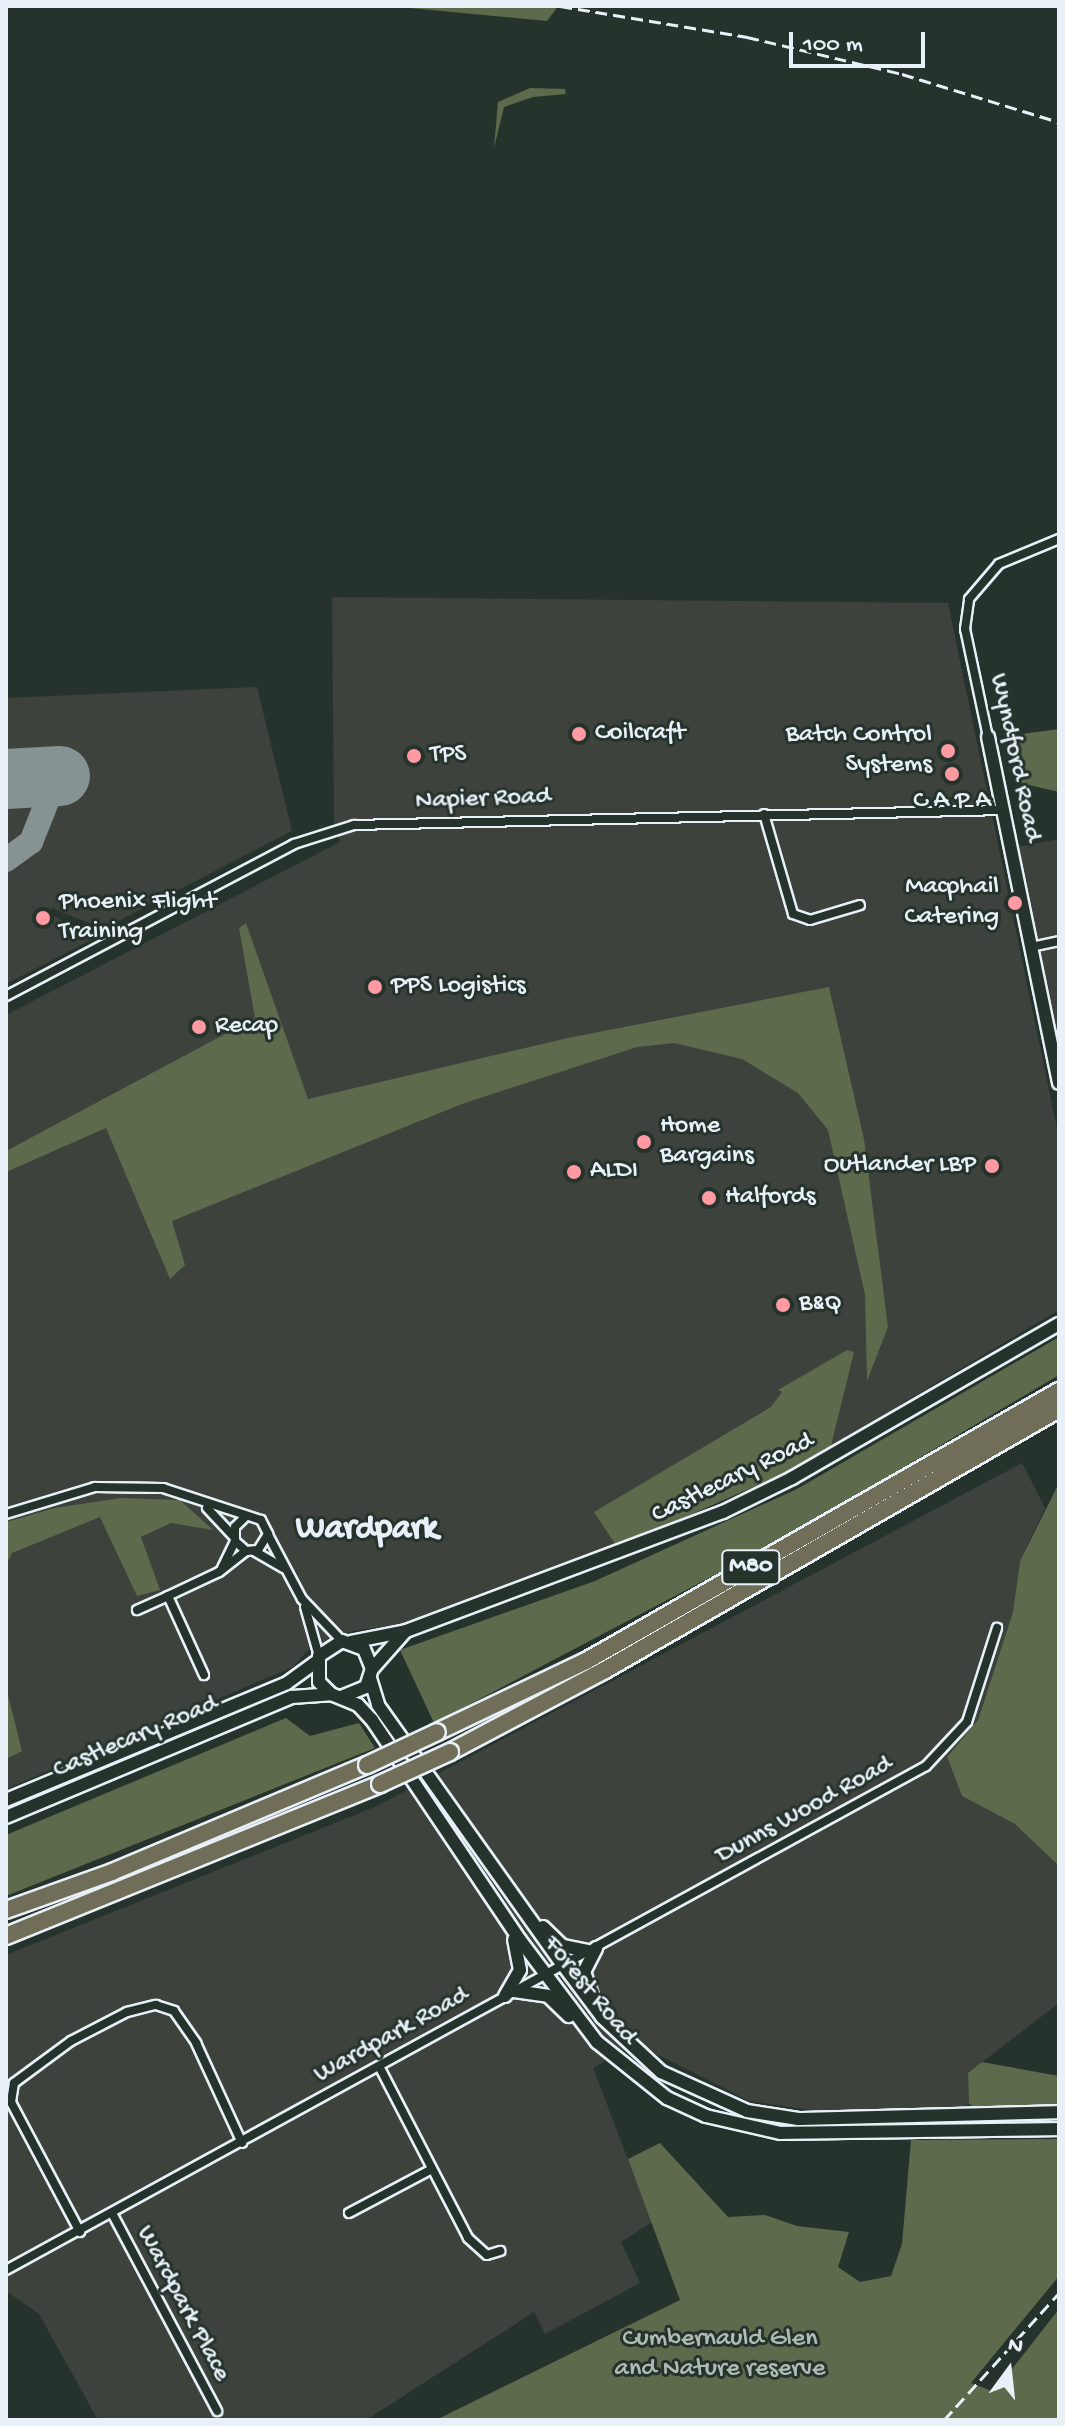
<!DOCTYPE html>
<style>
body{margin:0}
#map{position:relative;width:1065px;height:2426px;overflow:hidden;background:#26332d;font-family:"Gochi Hand",sans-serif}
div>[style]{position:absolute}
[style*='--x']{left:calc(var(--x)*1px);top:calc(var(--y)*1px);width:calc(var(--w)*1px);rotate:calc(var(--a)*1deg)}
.built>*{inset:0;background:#3d423c}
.green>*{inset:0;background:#5d6a4c}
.taxiway>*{height:24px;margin:-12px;padding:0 12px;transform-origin:12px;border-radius:12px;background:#879292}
.runway>*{height:60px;margin:-30px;padding:0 30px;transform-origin:30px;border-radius:30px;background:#879292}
.roads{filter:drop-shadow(2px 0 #e8f1f8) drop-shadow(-2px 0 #e8f1f8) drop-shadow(0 2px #e8f1f8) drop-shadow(0 -2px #e8f1f8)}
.street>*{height:8px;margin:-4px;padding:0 4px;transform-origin:4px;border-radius:4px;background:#26332d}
.secondary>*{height:12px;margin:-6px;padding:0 6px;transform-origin:6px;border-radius:6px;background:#26332d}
.highway>*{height:16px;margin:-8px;padding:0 8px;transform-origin:8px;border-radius:8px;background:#706e59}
.rail>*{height:3px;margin-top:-1.5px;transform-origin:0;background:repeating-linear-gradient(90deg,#e8f1f8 0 12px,transparent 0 18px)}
.bridges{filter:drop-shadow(2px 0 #e8f1f8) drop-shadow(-2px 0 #e8f1f8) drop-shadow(0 2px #e8f1f8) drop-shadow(0 -2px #e8f1f8)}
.highway-bridge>*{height:16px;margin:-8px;padding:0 8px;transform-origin:8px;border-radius:8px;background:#706e59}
.dots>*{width:22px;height:22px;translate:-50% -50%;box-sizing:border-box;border:4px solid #26332d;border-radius:50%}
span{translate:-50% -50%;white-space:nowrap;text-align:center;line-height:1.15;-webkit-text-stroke:6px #26332d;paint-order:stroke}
.shield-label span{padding:2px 6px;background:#26332d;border:2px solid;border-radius:6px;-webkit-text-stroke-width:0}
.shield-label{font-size:24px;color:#e8f1f8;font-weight:700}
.poi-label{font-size:26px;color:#e8f1f8}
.left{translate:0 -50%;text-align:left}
.right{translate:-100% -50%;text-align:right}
.street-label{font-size:26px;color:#e8f1f8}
.park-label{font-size:26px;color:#b0bbb3}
.district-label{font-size:34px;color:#e8f1f8;font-weight:700}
.frame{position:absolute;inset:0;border:8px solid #e8f1f8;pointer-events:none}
.north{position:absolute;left:969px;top:2330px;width:80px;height:80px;-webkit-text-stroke:6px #26332d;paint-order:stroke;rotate:15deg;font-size:22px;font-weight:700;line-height:32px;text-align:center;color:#e8f1f8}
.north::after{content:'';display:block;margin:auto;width:28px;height:36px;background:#e8f1f8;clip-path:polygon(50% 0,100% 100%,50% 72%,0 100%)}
.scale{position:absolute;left:789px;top:32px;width:136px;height:36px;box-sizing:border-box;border:4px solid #e8f1f8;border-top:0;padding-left:10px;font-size:24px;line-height:28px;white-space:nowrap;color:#e8f1f8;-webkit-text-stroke:6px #26332d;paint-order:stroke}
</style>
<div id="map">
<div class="built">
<i style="clip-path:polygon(332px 597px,948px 603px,1059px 1138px,1059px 1310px,787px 1472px,617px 1547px,403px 1624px,352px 1631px,307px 1651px,293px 1667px,6px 1789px,6px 1015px,340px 842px,334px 821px)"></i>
<i style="clip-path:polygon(257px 687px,292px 831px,103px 929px,52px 908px,50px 914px,95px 938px,6px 984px,6px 698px)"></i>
<i style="clip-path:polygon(1059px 839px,1059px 1047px,1017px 847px)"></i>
<i style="clip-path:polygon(1022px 1463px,1045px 1508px,1020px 1561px,1013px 1612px,978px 1720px,947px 1757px,962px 1796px,1015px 1824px,1059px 1866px,1059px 2003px,968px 2073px,969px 2104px,951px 2112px,832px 2113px,749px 2101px,635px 2043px,593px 2068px,652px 2222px,621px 2242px,640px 2283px,545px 2334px,534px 2312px,366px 2420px,98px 2420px,39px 2314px,6px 2291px,6px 1955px,377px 1806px)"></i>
</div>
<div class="green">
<i style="clip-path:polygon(389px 6px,556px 6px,556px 9px,547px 21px)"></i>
<i style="clip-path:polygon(530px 88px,565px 89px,566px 94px,533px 97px,504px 107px,494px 148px,498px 102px)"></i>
<i style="clip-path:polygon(1059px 729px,1059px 792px,1020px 783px,1008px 750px,1022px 734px)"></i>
<i style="clip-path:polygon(246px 923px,308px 1099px,568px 1038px,829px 987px,864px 1139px,888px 1327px,867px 1381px,865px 1295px,828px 1130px,798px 1093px,742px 1059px,674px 1043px,637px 1047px,462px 1104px,172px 1221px,185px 1265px,170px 1279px,106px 1128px,6px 1172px,6px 1151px,255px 1018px,239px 928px)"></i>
<i style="clip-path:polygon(1059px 1337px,1059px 1375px,783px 1539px,434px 1723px,400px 1650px,595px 1581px,797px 1489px)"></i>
<i style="clip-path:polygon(847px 1350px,854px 1352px,831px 1446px,787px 1472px,617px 1547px,594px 1512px,771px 1407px,782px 1392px,778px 1390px)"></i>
<i style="clip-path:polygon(1059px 1483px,1059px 1866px,1015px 1824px,962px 1796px,947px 1757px,978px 1720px,1013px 1612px,1020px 1561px)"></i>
<i style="clip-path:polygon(121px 1498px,180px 1500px,213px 1530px,171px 1523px,141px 1537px,160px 1590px,137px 1596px,100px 1517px,12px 1553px,6px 1565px,6px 1522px,55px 1508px)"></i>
<i style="clip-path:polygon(6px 1687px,22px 1751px,6px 1759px)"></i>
<i style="clip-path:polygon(286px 1718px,310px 1736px,359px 1723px,375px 1748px,6px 1896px,6px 1835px)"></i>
<i style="clip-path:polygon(982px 2062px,1059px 2076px,1059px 2107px,978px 2109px,969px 2104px,968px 2073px)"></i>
<i style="clip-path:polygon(1059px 2139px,1059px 2276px,971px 2383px,994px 2392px,1059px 2309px,1059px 2420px,436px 2420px,680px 2300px,628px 2159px,660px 2143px,728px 2217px,765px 2215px,797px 2226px,849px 2232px,838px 2267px,860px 2282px,891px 2276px,902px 2244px,911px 2140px)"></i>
</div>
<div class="taxiway">
<i style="--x:6;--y:860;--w:31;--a:-36"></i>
<i style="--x:31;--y:842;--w:46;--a:-68.4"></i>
<i style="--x:48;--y:799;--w:22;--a:-95"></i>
</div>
<div class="runway">
<i style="--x:6;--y:779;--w:54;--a:-3.2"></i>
</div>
<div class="roads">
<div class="street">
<i style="--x:988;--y:737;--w:110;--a:-102"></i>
<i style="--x:965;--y:629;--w:30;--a:-82"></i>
<i style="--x:969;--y:599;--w:46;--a:-49.4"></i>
<i style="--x:999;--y:564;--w:65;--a:-22.6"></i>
<i style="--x:764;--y:814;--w:104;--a:73.8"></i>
<i style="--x:793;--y:914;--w:18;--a:19"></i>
<i style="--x:810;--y:920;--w:52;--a:-16.7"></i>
<i style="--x:1031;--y:947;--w:29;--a:-12"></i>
<i style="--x:6;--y:996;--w:326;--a:-27.8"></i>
<i style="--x:294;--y:844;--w:63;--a:-17.6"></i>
<i style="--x:354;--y:825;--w:649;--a:-1.32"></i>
<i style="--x:207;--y:1508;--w:38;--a:47"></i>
<i style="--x:6;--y:1514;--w:93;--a:-16.9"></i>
<i style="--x:95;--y:1487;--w:68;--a:0.8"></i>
<i style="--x:163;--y:1488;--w:103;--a:18.1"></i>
<i style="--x:261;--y:1520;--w:16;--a:63"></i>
<i style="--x:268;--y:1534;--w:19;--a:122"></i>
<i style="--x:258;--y:1550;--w:12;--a:175"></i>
<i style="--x:246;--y:1551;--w:15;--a:-138"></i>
<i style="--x:235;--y:1541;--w:14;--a:-90"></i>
<i style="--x:235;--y:1527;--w:13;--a:-45"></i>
<i style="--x:268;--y:1535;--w:72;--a:62"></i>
<i style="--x:302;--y:1599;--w:58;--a:46.4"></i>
<i style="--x:254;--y:1551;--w:34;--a:30"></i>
<i style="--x:222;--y:1568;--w:30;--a:-64"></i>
<i style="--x:305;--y:1607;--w:51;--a:74.1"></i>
<i style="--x:137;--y:1610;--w:34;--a:-24"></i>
<i style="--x:204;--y:1675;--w:87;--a:-114.5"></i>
<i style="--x:168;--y:1596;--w:56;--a:-25.2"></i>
<i style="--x:219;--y:1572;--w:34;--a:-38"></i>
<i style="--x:379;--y:2066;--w:194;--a:62.6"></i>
<i style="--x:468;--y:2238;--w:25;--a:42"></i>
<i style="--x:487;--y:2255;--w:14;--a:-17"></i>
<i style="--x:349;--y:2213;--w:94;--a:-27.9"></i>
<i style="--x:113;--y:2215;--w:222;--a:62"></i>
<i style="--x:80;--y:2232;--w:147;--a:-118"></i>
<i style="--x:11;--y:2102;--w:19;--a:-81"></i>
<i style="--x:14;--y:2083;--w:71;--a:-36.4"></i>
<i style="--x:71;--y:2041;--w:63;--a:-27.4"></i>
<i style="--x:127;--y:2012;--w:30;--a:-14"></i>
<i style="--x:156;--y:2005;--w:19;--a:18"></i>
<i style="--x:174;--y:2011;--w:39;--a:55"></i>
<i style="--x:196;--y:2043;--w:110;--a:65.3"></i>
<i style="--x:6;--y:2270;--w:1049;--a:-28.72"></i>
<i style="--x:926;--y:1766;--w:60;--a:-47"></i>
<i style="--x:967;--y:1722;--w:99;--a:-72.3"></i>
</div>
<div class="secondary">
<i style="--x:988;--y:737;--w:353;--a:78.4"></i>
<i style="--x:351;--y:1642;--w:56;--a:-11.3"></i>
<i style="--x:406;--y:1631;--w:339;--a:-20.6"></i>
<i style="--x:723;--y:1512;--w:77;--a:-26.2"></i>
<i style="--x:792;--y:1478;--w:308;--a:-30"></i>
<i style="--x:372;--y:1669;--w:48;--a:-48.4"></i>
<i style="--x:370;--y:1678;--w:28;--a:73"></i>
<i style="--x:378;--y:1705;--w:319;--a:54.6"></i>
<i style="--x:563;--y:1965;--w:65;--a:53.1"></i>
<i style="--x:602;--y:2017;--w:81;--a:43"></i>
<i style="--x:661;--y:2072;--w:94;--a:24.4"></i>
<i style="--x:747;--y:2111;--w:52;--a:8.9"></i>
<i style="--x:798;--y:2119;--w:261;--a:-1.5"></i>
<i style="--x:341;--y:1697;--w:27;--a:-22"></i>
<i style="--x:366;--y:1687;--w:19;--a:-72"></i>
<i style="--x:372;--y:1669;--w:22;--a:-112"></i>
<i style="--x:364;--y:1649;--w:23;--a:-160"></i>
<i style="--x:342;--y:1641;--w:27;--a:147"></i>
<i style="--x:319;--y:1656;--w:26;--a:90"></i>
<i style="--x:319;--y:1682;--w:17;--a:45"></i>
<i style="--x:331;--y:1694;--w:29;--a:22"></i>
<i style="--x:358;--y:1705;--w:21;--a:47"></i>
<i style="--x:372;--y:1720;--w:265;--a:56.1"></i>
<i style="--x:520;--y:1940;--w:128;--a:53"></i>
<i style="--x:597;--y:2042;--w:90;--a:38.7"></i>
<i style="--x:667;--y:2098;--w:43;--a:24.8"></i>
<i style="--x:706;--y:2116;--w:77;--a:12.8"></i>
<i style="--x:781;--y:2133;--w:278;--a:-0.8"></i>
<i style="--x:6;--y:1800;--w:304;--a:-22.6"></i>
<i style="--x:287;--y:1683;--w:37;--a:-36"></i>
<i style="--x:6;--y:1817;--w:310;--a:-22.8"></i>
<i style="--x:292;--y:1697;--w:39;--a:-4"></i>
<i style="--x:543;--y:1927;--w:28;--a:44"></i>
<i style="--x:563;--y:1946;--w:25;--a:11"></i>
<i style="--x:514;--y:1991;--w:34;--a:8"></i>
<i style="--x:548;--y:1996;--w:29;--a:44"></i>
<i style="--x:592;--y:1995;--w:24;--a:-109"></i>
<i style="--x:584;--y:1972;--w:27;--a:-63"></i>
<i style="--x:505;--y:1996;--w:30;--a:-60"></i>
<i style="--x:520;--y:1970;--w:31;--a:-101"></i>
</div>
<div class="highway">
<i style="--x:437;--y:1732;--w:165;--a:-25.5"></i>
<i style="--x:586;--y:1661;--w:545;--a:-29.72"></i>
<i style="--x:450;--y:1752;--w:175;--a:-27.9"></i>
<i style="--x:605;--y:1670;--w:524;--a:-29.89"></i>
<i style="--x:6;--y:1910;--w:113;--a:-19.7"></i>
<i style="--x:112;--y:1872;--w:277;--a:-22.8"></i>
<i style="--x:6;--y:1936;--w:404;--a:-22.1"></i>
</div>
</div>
<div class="rail">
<i style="--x:560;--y:6;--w:190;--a:9.4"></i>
<i style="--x:747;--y:37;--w:159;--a:13.4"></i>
<i style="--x:902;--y:74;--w:164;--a:17"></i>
<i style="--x:944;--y:2420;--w:171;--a:-47.8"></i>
</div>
<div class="bridges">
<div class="highway-bridge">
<i style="--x:367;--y:1765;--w:77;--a:-25.2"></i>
<i style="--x:380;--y:1784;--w:77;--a:-24.6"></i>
</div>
</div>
<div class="dots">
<i style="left:579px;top:734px;background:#ff9aa2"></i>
<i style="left:948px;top:751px;background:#ff9aa2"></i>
<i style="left:414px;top:756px;background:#ff9aa2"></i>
<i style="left:952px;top:774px;background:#ff9aa2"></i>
<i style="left:1015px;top:903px;background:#ff9aa2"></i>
<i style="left:43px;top:918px;background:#ff9aa2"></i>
<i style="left:375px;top:987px;background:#ff9aa2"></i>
<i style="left:199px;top:1027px;background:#ff9aa2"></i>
<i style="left:644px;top:1142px;background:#ff9aa2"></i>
<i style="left:992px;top:1166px;background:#ff9aa2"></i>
<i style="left:574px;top:1172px;background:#ff9aa2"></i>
<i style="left:709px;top:1198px;background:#ff9aa2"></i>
<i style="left:783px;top:1305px;background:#ff9aa2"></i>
</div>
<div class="shield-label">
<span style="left:751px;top:1567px">M80</span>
</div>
<div class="poi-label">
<span class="left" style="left:595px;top:734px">Coilcraft</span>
<span class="right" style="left:932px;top:751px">Batch Control<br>Systems</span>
<span class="left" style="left:430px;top:756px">TPS</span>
<span style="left:952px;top:802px">C A P A</span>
<span class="right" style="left:999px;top:903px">Macphail<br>Catering</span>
<span class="left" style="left:59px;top:918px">Phoenix Flight<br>Training</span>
<span class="left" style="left:391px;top:987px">PPS Logistics</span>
<span class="left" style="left:215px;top:1027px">Recap</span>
<span class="left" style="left:660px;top:1142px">Home<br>Bargains</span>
<span class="right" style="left:976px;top:1166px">Outlander LBP</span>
<span class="left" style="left:590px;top:1172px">ALDI</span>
<span class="left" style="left:725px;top:1198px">Halfords</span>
<span class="left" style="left:799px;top:1305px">B&amp;Q</span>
</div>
<div class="street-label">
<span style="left:1014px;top:758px;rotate:78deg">Wyndford Road</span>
<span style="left:483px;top:800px;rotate:-2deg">Napier Road</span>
<span style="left:733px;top:1479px;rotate:-26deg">Castlecary Road</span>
<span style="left:136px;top:1738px;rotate:-23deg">Castlecary Road</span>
<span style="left:805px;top:1811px;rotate:-29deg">Dunns Wood Road</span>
<span style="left:589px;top:1991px;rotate:51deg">Forest Road</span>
<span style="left:392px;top:2036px;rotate:-29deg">Wardpark Road</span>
<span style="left:182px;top:2304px;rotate:62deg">Wardpark Place</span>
</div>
<div class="park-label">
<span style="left:720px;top:2355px">Cumbernauld Glen<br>and Nature reserve</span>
</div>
<div class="district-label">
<span style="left:367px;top:1531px">Wardpark</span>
</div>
<div class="frame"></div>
<div class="north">N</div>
<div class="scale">100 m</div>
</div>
